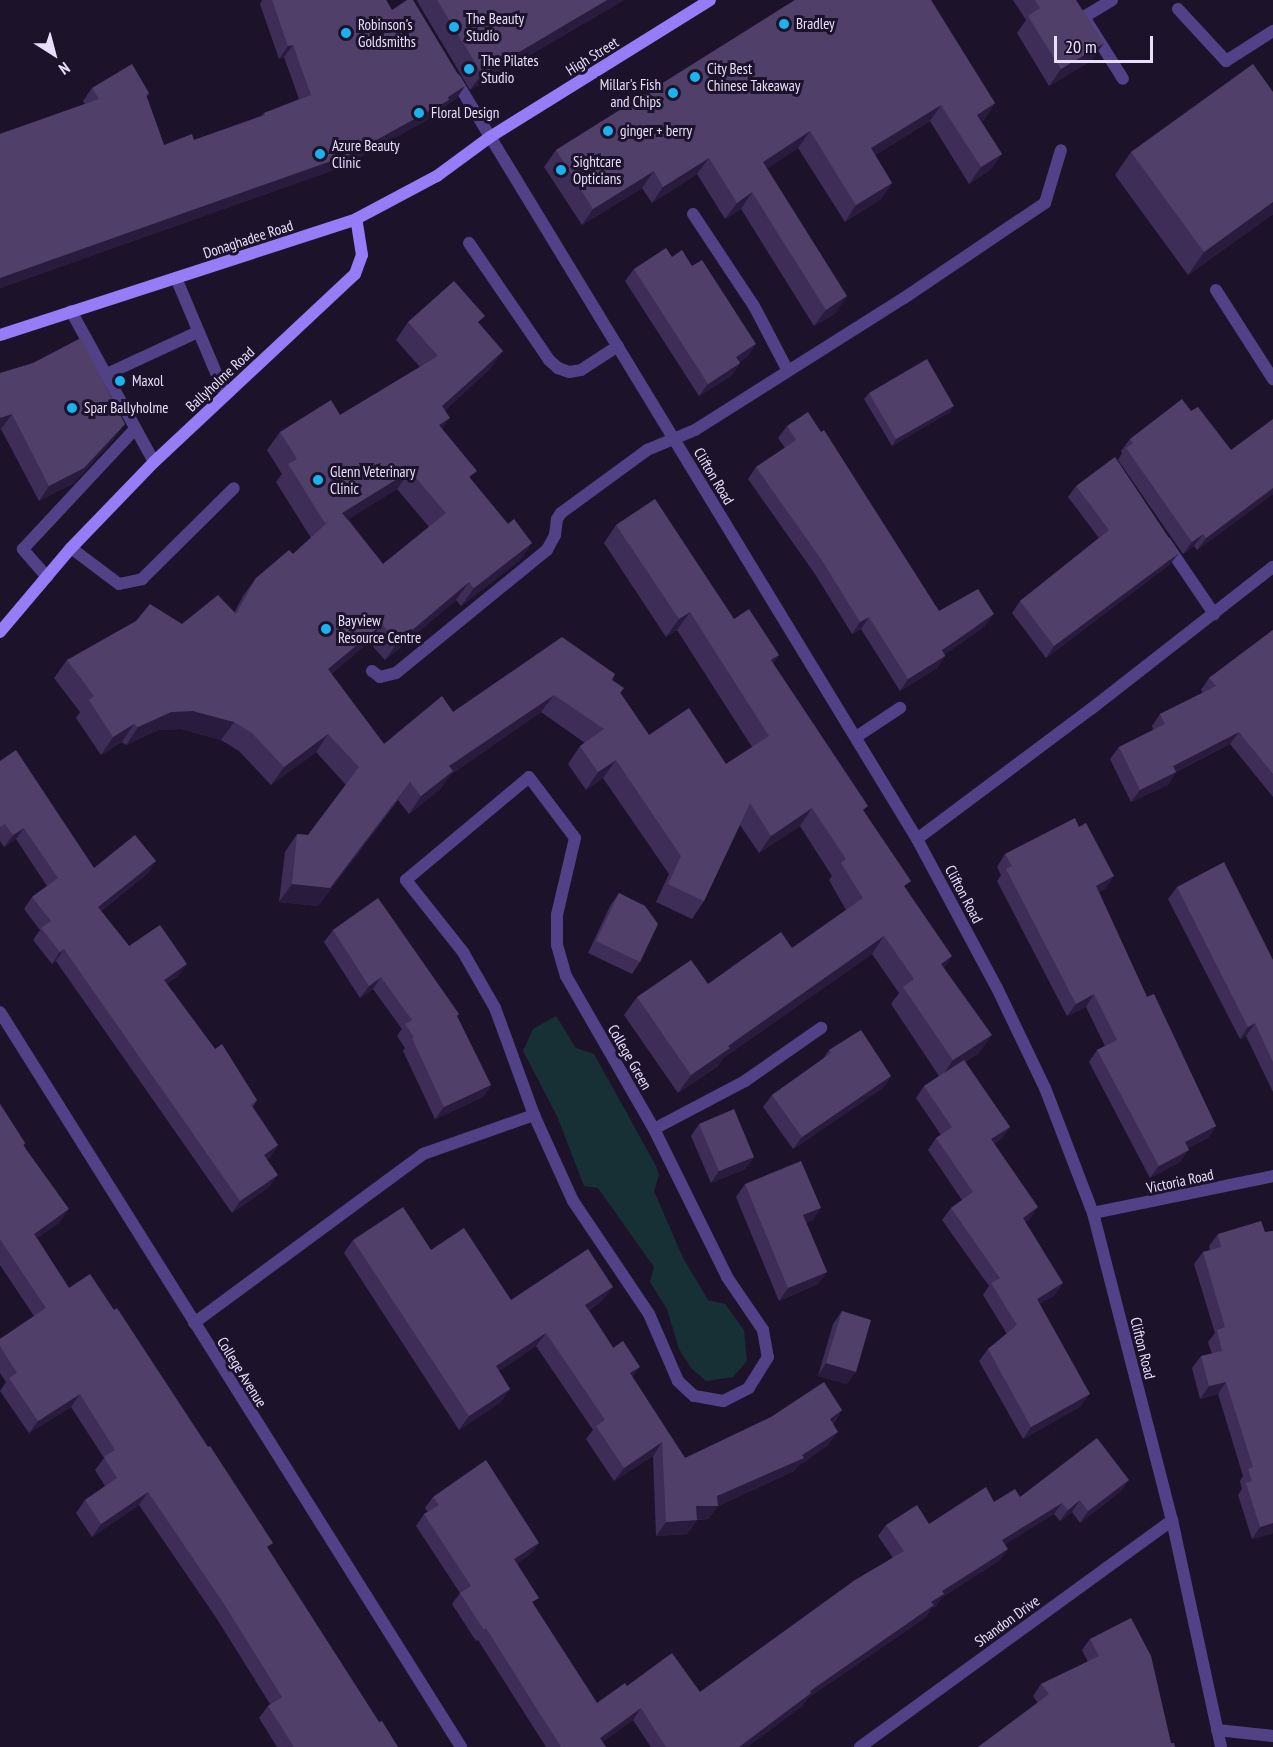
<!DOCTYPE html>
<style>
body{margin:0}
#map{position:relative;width:1273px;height:1747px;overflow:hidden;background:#1c132b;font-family:"PT Sans Narrow",sans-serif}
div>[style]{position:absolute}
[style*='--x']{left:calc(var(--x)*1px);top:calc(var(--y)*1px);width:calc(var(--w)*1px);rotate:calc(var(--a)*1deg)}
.green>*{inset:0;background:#173035}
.lane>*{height:12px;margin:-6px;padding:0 6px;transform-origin:6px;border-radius:6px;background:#514287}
.street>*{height:12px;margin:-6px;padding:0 6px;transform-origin:6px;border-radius:6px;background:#514287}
.secondary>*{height:12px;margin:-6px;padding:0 6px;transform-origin:6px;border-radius:6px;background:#967df7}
.wall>*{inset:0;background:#3e2d57}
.shaded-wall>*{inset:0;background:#291b3e}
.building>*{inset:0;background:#504069}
.dots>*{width:16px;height:16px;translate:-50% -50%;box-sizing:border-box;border:3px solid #1c132b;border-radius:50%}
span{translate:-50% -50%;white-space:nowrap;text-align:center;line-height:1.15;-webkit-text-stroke:6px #1c132b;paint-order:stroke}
.poi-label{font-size:15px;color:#e8dffd}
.left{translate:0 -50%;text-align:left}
.right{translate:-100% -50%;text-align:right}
.street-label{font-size:15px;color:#e8dffd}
.north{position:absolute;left:24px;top:24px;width:60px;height:60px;-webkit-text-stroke:4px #1c132b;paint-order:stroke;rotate:144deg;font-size:16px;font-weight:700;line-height:24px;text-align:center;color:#e8dffd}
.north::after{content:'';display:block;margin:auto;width:21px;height:27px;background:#e8dffd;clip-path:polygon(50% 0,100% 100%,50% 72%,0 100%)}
.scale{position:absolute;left:1054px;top:36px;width:99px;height:27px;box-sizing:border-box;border:3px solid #e8dffd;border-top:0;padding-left:8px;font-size:18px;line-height:21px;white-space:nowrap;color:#e8dffd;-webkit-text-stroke:4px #1c132b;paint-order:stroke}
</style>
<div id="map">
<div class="green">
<i style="clip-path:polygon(556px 1016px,576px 1048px,594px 1054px,656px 1166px,659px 1175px,654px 1191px,683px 1258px,708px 1300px,725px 1304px,744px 1330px,747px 1361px,733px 1377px,706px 1381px,692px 1369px,679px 1349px,667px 1309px,650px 1282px,654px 1267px,598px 1188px,584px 1186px,557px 1116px,523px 1051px,533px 1029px)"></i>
</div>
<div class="lane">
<i style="--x:1112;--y:0;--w:33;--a:149"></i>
<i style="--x:1084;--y:17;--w:73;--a:57.8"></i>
<i style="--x:1178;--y:9;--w:71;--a:47.3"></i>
<i style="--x:1226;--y:61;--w:56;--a:-32.6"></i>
<i style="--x:693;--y:214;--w:110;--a:56.5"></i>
<i style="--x:754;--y:306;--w:73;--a:62.4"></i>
<i style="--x:469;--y:243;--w:142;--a:55.6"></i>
<i style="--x:549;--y:360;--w:12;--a:42"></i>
<i style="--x:558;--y:368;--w:12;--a:20"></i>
<i style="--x:569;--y:372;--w:12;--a:-9"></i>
<i style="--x:581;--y:370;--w:44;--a:-33"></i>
<i style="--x:176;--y:278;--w:126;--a:67.1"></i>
<i style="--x:71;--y:311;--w:172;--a:61.2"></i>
<i style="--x:107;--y:374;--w:100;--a:-24.8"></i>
<i style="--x:71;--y:548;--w:60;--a:36.9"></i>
<i style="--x:119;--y:584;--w:24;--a:-12"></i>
<i style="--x:142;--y:579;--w:129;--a:-44.7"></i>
<i style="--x:47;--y:577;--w:37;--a:-131"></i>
<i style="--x:23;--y:549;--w:164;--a:-47"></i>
<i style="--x:372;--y:671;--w:10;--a:37"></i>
<i style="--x:380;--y:677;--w:16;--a:-14"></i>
<i style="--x:396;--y:673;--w:195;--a:-39.2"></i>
<i style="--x:547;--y:550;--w:17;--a:-62"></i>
<i style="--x:555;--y:535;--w:16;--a:-83"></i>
<i style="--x:557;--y:519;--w:7;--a:-56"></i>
<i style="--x:561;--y:513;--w:107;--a:-36.2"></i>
<i style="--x:647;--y:450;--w:52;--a:-22.6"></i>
<i style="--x:695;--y:430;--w:247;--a:-32.3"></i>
<i style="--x:904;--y:298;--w:170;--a:-34"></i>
<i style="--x:1045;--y:203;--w:55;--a:-73.2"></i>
<i style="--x:856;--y:737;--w:53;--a:-33.4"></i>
</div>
<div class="street">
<i style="--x:455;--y:79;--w:889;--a:58.7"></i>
<i style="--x:917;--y:839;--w:169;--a:61.8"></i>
<i style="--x:997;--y:988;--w:111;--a:64.4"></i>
<i style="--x:1045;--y:1088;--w:134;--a:69"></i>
<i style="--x:1093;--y:1213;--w:317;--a:75.6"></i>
<i style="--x:1172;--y:1520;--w:232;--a:77.8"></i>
<i style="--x:1216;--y:290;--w:106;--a:57.4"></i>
<i style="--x:1166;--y:543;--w:86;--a:55.9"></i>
<i style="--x:917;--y:839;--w:217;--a:-36.8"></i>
<i style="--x:1091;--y:709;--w:231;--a:-38"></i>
<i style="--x:0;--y:1012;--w:868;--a:57.9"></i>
<i style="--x:654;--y:1129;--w:103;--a:-27.8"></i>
<i style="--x:745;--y:1081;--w:93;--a:-34.9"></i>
<i style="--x:1093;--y:1213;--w:184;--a:-11.6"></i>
<i style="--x:194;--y:1323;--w:285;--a:-36.4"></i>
<i style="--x:423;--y:1154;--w:118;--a:-19.4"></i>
<i style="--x:534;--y:1115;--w:114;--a:-110"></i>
<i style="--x:495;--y:1008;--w:64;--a:-119.7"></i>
<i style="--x:463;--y:952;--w:92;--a:-128.4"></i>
<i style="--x:406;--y:880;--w:160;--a:-39.9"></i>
<i style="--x:529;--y:777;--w:76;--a:53"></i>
<i style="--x:575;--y:838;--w:79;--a:103.2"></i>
<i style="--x:557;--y:915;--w:30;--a:90"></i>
<i style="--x:557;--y:945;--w:32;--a:74"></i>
<i style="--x:566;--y:976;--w:177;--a:60.1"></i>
<i style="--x:654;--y:1129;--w:165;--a:63.7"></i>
<i style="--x:727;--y:1277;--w:64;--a:55.8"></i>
<i style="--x:763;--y:1330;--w:27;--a:80"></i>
<i style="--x:768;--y:1357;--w:36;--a:122"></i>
<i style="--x:749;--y:1388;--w:29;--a:153"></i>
<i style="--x:723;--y:1401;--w:29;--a:-170"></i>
<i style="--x:694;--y:1396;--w:22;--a:-137"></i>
<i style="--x:678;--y:1381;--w:73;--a:-113.4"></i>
<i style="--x:649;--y:1314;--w:136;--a:-123.9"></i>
<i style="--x:573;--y:1201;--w:94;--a:-114.4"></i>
<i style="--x:1217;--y:1730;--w:56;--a:6.1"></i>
<i style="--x:860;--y:1747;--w:386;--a:-36"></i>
</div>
<div class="secondary">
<i style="--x:0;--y:335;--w:374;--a:-18"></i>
<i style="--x:356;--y:219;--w:92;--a:-28"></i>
<i style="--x:437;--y:176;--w:66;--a:-36.3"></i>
<i style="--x:490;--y:137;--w:259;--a:-31.9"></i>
<i style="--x:0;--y:632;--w:110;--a:-49.8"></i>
<i style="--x:71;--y:548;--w:120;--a:-46"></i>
<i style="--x:154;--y:462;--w:275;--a:-43.1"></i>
<i style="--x:355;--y:274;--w:20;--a:-70"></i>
<i style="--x:362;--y:255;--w:36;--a:-99"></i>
</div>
<div class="wall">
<i style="clip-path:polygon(262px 0,386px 0,392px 10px,465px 86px,456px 99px,446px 105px,441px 112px,342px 167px,0 288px,0 134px,85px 104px,83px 101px,92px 88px,149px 93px,147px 97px,164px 145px,194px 140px,261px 116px,264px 113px,299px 99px,284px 57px,279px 59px,260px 4px)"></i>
<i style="clip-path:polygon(417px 0,624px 0,470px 90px,417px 1px)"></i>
<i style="clip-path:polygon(795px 0,995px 103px,984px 120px,981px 121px,1002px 154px,990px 170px,969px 184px,930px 121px,875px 155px,892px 183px,881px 199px,845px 222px,798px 148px,767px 168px,836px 313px,814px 326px,741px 209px,725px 219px,697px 174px,652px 203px,642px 188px,582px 225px,544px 167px,556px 150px)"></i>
<i style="clip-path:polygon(1013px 0,1076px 0,1092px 60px,1049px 86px,1017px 33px,1026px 20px)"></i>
<i style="clip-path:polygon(1131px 152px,1273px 214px,1188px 275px,1115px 175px)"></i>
<i style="clip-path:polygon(672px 257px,748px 356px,739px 362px,740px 363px,731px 376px,699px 396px,625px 281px,634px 269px)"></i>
<i style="clip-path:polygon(evenodd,408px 322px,479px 324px,490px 369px,445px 410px,442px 429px,471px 479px,508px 524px,532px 543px,519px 561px,461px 606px,456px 600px,385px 660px,369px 642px,331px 674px,384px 744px,453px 712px,612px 680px,649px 735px,726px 764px,752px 747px,677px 630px,666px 637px,604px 543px,616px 525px,734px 619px,773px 664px,864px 812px,905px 888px,944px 968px,979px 1053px,965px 1062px,1010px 1127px,1002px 1138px,994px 1144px,1030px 1219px,1025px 1222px,1055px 1295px,1039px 1304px,1081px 1406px,1023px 1439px,979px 1361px,988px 1349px,1007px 1334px,983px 1295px,989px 1286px,942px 1220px,951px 1208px,962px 1200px,928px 1150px,936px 1138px,941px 1135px,916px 1098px,924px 1086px,939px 1076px,891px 1004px,899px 993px,872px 954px,723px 1058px,718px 1066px,678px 1093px,624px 1015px,637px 997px,708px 984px,792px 948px,846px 910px,829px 880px,832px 876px,800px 826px,759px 853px,740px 825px,704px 901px,692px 919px,656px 902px,669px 874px,603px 778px,586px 790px,568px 764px,580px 746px,585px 743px,541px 712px,450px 775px,440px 789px,409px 814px,398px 800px,318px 906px,279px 902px,285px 852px,297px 834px,308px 835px,346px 785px,316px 752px,271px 785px,239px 751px,221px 740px,181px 729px,158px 730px,126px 745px,122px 742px,101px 755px,76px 718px,80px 712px,54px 678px,67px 660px,182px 624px,234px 613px,243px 596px,256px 578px,293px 554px,311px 538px,276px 482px,282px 474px,267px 450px,280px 432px,340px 415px,420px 367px,396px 340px,408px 322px,397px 489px,429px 527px,383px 564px,348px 519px,397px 489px)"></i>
<i style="clip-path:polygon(0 373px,114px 439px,74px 483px,39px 501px,1px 429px,0 430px)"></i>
<i style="clip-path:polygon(869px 393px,950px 412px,892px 446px,864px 399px)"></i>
<i style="clip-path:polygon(1191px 411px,1231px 450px,1273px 494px,1197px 550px,1194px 546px,1183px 554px,1118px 460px,1122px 453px,1121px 451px,1130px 439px)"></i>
<i style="clip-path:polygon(787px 426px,939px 611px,985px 626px,945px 654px,945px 656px,937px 668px,900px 691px,861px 629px,852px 634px,815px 574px,748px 479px,756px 467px,785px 448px,778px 438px)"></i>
<i style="clip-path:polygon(1076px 486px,1170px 564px,1046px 658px,1012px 613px,1020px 601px,1099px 538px,1068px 497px)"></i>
<i style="clip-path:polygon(1273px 630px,1273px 797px,1230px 744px,1176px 772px,1168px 785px,1131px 802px,1110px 759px,1119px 747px,1153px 730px,1152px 726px,1160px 714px,1203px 693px,1201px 690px,1209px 678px)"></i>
<i style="clip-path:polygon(0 761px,94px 868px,148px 873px,101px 911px,129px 946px,178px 976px,167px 984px,215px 1049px,257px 1100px,253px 1107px,278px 1145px,270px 1157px,267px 1159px,269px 1187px,232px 1213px,56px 961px,52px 964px,33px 940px,40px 930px,24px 909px,32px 897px,47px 886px,16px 839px,4px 847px,0 841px)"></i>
<i style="clip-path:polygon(1005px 854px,1106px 888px,1099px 892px,1147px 997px,1216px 1126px,1208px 1138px,1188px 1148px,1180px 1162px,1150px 1178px,1089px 1062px,1097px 1050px,1105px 1046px,1086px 1007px,1067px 1016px,997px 881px,1001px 875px,997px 867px)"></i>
<i style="clip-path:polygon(1177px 887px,1273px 960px,1273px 1092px,1246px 1036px,1240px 1039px,1168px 899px)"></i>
<i style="clip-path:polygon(619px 893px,640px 962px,632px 974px,588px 953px,610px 906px)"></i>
<i style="clip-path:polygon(333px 930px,457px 1017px,491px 1085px,483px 1097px,435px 1119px,403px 1051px,405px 1048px,397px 1036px,402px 1029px,373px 989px,360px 998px,324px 942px)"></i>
<i style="clip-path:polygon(829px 1050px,891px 1076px,883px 1088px,793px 1149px,763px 1107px,772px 1095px,823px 1059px)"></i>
<i style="clip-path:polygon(0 1104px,25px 1143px,24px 1145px,60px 1222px,37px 1238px,69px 1288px,268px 1549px,379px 1722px,398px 1747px,277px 1747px,259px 1718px,268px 1706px,270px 1704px,215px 1616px,139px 1505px,92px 1537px,76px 1513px,85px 1500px,105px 1486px,95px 1470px,104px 1458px,71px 1407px,29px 1433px,0 1391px,6px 1382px,0 1373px,0 1339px,34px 1316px,0 1265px)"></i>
<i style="clip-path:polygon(699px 1124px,754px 1157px,745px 1169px,711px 1183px,691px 1136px)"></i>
<i style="clip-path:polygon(745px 1184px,813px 1220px,806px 1222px,827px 1272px,818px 1284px,779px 1301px,736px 1197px)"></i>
<i style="clip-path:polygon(1273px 1231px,1273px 1533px,1252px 1539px,1238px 1495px,1242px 1489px,1240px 1481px,1243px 1476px,1218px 1394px,1200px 1399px,1192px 1368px,1201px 1356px,1212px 1354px,1208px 1342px,1215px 1333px,1194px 1264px,1203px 1252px,1210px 1250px,1209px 1246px,1218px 1234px,1265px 1232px)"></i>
<i style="clip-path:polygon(353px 1240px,511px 1300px,603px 1300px,589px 1310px,685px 1458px,842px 1410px,833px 1424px,828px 1445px,798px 1466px,794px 1471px,718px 1506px,708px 1519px,697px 1520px,687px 1534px,656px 1536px,653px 1456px,614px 1481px,586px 1439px,593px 1430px,536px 1346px,499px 1371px,510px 1389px,501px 1402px,459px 1430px,344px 1253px)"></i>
<i style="clip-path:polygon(842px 1311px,847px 1384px,818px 1376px,833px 1324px)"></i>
<i style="clip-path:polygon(1121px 1491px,1080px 1523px,1072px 1512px,1060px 1521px,1054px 1514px,1005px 1544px,1000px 1560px,941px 1598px,936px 1606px,931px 1609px,926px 1617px,808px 1698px,803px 1705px,747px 1747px,651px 1747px,633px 1720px,602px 1742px,606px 1747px,546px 1747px,478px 1640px,476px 1641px,452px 1604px,460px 1593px,416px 1526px,424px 1514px,428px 1512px,425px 1508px,433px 1497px,531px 1554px,517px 1563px,534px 1605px,597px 1703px,627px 1686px,700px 1692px,893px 1558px,878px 1536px,886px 1525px,929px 1524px,994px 1502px,1020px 1497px)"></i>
<i style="clip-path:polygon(1090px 1639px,1171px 1743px,1038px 1703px,1033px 1696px,1041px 1684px,1088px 1662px,1082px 1650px)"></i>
</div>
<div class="shaded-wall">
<i style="clip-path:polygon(607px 0,624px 0,470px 90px,482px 74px)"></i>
<i style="clip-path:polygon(1104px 43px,1092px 60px,1049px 86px,1061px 69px)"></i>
<i style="clip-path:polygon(293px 45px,284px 57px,279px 59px,288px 46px)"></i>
<i style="clip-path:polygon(465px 86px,456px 99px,446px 105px,441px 112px,342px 167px,0 288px,0 278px,448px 97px)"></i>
<i style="clip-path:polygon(995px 103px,984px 120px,966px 131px,977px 115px)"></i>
<i style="clip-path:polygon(941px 105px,930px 121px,859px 165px,871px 148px)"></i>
<i style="clip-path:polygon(810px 131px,798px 148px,752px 179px,763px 162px)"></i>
<i style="clip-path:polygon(1002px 154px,990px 170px,969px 184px,981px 167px)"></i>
<i style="clip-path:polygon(709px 158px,697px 174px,652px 203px,663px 187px)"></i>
<i style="clip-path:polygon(654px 171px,642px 188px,582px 225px,593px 209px)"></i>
<i style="clip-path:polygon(892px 183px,881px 199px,845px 222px,856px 205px)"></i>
<i style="clip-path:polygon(752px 192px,741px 209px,725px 219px,737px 203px)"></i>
<i style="clip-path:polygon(1273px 202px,1273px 214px,1188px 275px,1204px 252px)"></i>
<i style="clip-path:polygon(847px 296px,836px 313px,814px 326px,826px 310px)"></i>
<i style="clip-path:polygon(756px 344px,748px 356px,727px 369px,736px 357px)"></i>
<i style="clip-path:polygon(503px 351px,490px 369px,429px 424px,442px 406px)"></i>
<i style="clip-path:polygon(740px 363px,731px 376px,699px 396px,708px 384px)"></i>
<i style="clip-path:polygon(954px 406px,950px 412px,892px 446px,896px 439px)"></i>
<i style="clip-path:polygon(12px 414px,1px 429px,0 430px,0 418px)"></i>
<i style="clip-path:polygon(450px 418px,437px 436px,439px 425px)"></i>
<i style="clip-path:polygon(125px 424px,114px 439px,74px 483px,39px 501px,49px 486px)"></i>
<i style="clip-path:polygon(410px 471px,397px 489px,330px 531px,342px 513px)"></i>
<i style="clip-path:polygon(1273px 488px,1273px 494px,1197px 550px,1206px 538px)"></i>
<i style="clip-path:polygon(1203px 534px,1194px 546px,1183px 554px,1192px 542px)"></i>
<i style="clip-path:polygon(532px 543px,519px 561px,461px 606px,474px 588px)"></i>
<i style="clip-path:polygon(1179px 553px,1170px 564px,1046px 658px,1054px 646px)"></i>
<i style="clip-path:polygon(469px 582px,456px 600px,385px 660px,398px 642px)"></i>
<i style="clip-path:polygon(690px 612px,677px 630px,666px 637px,679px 619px)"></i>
<i style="clip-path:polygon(994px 614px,985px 626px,934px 662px,942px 650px)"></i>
<i style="clip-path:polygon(869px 617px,861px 629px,852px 634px,860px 622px)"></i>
<i style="clip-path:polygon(382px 624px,369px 642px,315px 687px,328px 669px)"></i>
<i style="clip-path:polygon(779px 655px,767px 673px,771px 660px)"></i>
<i style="clip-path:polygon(945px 656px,937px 668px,900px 691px,908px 679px)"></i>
<i style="clip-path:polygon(554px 695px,541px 712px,450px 775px,440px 789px,409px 814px,421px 796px,449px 766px)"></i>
<i style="clip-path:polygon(193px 711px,234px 722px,221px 740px,181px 729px,158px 730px,126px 745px,138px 727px,171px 712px)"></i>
<i style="clip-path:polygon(134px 724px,122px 742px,101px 755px,113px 737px)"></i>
<i style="clip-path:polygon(1239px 732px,1230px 744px,1166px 777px,1176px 772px,1168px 785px,1131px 802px,1140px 790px,1173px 766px)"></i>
<i style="clip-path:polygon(328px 734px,316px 752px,271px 785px,284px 767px)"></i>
<i style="clip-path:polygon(616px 760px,603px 778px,586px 790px,598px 772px)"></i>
<i style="clip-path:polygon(410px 782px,318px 906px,279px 902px,292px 884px)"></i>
<i style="clip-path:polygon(812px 808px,800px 826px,759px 853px,771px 836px)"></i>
<i style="clip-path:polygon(24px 828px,16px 839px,4px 847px,13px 835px)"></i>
<i style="clip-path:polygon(156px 861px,148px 873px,90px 919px,98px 907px)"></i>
<i style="clip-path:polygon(1114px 876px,1106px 888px,1087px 898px,1096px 886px)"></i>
<i style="clip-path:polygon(884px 936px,872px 954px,723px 1058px,718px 1066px,678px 1093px,691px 1075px,728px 1046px)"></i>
<i style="clip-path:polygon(64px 949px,56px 961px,52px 964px,60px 952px)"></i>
<i style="clip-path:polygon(952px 956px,940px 974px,941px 964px)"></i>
<i style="clip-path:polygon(187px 964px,178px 976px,156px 992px,164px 980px)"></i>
<i style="clip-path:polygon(381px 977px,373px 989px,360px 998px,369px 986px)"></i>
<i style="clip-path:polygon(1094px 994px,1086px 1007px,1067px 1016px,1076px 1004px)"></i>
<i style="clip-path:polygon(1255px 1023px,1246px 1036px,1240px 1039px,1248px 1027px)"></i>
<i style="clip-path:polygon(992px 1035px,979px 1053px,941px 1078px,953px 1060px)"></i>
<i style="clip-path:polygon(891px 1076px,883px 1088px,793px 1149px,802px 1137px)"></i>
<i style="clip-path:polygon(491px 1085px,483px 1097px,435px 1119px,444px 1107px)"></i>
<i style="clip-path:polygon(1216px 1126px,1208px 1138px,1176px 1154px,1185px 1142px)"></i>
<i style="clip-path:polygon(1010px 1127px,1002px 1138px,983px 1151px,991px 1139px)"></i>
<i style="clip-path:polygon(278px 1145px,270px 1157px,255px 1167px,264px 1155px)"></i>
<i style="clip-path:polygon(1189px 1150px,1180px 1162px,1150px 1178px,1159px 1166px)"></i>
<i style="clip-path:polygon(754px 1157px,745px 1169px,711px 1183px,719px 1171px)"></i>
<i style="clip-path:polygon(278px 1175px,269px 1187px,232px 1213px,240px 1201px)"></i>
<i style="clip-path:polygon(1038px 1207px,1030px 1219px,1014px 1230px,1023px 1218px)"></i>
<i style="clip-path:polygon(821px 1208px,813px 1220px,795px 1227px,803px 1215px)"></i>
<i style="clip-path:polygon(69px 1209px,60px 1222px,25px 1246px,34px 1234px)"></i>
<i style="clip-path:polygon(827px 1272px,818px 1284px,779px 1301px,788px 1288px)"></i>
<i style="clip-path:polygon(1063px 1283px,1055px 1295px,1028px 1311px,1037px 1299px)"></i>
<i style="clip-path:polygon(613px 1287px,603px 1300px,575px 1318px,585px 1305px)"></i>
<i style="clip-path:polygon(546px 1333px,536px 1346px,486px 1380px,496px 1366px)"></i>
<i style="clip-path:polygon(826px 1363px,856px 1372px,847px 1384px,818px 1376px)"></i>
<i style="clip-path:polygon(640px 1367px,630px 1380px,630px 1373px)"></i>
<i style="clip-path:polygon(1226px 1382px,1218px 1394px,1200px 1399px,1209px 1386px)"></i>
<i style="clip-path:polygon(510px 1389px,501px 1402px,459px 1430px,469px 1416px)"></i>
<i style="clip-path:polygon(80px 1394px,71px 1407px,29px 1433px,38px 1421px)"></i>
<i style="clip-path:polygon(1090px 1394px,1081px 1406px,1023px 1439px,1031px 1427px)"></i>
<i style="clip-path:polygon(842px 1410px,832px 1424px,830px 1419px)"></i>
<i style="clip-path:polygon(838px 1432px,828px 1445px,798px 1466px,794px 1471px,718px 1506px,708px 1519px,686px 1520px,696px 1506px,802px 1455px)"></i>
<i style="clip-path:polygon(662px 1442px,653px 1456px,614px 1481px,624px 1468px)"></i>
<i style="clip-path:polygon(1129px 1480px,1121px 1491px,1080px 1523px,1088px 1511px)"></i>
<i style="clip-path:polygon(148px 1492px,139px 1505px,92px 1537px,101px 1524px)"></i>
<i style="clip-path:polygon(1080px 1500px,1072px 1512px,1060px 1521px,1068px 1510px)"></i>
<i style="clip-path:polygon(1062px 1503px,1054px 1514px,994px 1551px,1002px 1540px)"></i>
<i style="clip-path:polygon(697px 1520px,687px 1534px,656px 1536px,666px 1522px)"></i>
<i style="clip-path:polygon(1273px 1523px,1273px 1533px,1252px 1539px,1260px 1527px)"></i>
<i style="clip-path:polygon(539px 1543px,531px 1554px,506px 1570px,514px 1559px)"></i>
<i style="clip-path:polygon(1008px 1549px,1000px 1560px,941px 1598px,936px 1606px,931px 1609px,926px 1617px,808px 1698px,803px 1705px,747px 1747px,739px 1747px,810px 1691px,931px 1602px,942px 1591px)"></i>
<i style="clip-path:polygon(641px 1708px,633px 1720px,595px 1747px,600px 1738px)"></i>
</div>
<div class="building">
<i style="clip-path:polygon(272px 0,386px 0,392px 10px,407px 0,413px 0,465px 86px,448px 97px,449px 100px,351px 154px,0 278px,0 134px,99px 99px,92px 88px,132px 64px,149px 93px,146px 95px,164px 145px,192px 134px,194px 140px,265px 115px,264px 113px,311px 95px,293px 45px,288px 46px)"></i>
<i style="clip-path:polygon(437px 0,607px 0,482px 74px)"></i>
<i style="clip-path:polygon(795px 0,931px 0,995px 103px,977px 115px,1002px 154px,981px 167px,941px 105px,871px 148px,892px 183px,856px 205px,810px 131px,763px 162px,847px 296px,826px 310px,752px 192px,737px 203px,709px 158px,663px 187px,654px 171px,593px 209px,556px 150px)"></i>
<i style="clip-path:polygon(1035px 0,1076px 0,1104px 43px,1061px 69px,1028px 16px,1040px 8px)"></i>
<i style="clip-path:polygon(1253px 64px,1273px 92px,1273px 202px,1204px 252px,1131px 152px)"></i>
<i style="clip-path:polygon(666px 248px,672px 257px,682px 250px,692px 266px,702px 260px,756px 344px,736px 357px,740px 363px,708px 384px,634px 269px)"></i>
<i style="clip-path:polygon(evenodd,454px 281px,485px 316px,478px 322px,503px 351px,442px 406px,450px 418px,439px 425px,477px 471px,469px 477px,508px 524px,514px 519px,532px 543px,474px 588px,469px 582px,398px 642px,382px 624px,328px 669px,384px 744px,442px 696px,453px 712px,562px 637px,615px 674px,612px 680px,624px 688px,620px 693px,649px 735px,689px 708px,726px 764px,769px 736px,690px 612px,679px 619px,616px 525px,655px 499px,734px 619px,749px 609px,779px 655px,771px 660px,868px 806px,863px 810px,911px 881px,904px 886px,952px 956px,941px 964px,992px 1035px,953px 1060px,903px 987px,914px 979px,884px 936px,728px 1046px,730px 1048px,691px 1075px,637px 997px,691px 960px,708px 984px,781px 932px,792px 948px,863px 898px,841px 863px,846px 859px,812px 808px,771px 836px,750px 803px,704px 901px,668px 884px,681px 856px,616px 760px,598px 772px,580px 746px,604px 729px,554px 695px,449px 766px,453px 771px,421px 796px,410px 782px,330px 888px,292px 884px,297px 834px,308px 835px,359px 767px,328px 734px,284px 767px,252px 733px,234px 722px,193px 711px,171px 712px,138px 727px,134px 724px,113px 737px,89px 700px,94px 696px,67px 660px,136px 621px,150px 604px,182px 624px,218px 595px,236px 614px,256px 578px,289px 550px,293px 554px,329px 521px,325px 523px,288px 464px,297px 459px,280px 432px,331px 400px,340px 415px,438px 356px,408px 322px,454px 281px,410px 471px,446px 513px,383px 564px,342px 513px,410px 471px)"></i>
<i style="clip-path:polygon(81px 338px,125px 424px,84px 468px,49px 486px,12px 414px,0 418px,0 373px,33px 363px)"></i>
<i style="clip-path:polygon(927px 359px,954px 406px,896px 439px,869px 393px)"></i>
<i style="clip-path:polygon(1182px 399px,1191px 411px,1198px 407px,1231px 450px,1273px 419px,1273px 488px,1206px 538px,1203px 534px,1192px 542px,1126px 448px,1133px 443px,1130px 439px)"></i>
<i style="clip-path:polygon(808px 412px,821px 432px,824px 430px,939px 611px,978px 589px,994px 614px,942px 650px,945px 656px,908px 679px,869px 617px,860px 622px,823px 562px,756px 467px,796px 440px,787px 426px)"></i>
<i style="clip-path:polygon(1115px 457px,1179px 553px,1054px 646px,1020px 601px,1109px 530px,1076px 486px)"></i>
<i style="clip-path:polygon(1273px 630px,1273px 774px,1239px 732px,1173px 766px,1176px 772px,1140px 790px,1119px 747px,1165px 724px,1160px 714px,1216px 686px,1209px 678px)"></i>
<i style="clip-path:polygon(16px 750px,94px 868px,135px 835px,156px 861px,98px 907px,129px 946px,160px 925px,187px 964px,164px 980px,215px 1049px,222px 1044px,257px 1100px,251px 1105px,278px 1145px,264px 1155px,278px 1175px,240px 1201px,64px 949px,60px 952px,41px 928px,51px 921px,32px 897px,58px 878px,24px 828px,13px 835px,5px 824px,0 827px,0 761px)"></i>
<i style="clip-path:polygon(1075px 818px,1079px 827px,1086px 823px,1114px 876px,1096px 886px,1147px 997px,1154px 994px,1216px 1126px,1185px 1142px,1189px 1150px,1159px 1166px,1097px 1050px,1117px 1040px,1094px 994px,1076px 1004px,1006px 869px,1012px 866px,1005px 854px)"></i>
<i style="clip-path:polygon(1224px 862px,1273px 960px,1273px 1062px,1255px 1023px,1248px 1027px,1177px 887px)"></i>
<i style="clip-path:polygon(619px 893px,645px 906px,658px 924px,640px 962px,596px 941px)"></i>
<i style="clip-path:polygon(378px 898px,459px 1014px,457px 1016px,491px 1085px,444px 1107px,412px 1038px,414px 1037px,405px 1024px,412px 1020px,381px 977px,369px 986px,333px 930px)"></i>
<i style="clip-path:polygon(861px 1030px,891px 1076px,802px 1137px,772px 1095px,831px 1053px,829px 1050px)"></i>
<i style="clip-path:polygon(964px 1060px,1010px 1127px,991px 1139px,1038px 1207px,1023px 1218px,1063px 1283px,1037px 1299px,1090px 1394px,1031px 1427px,988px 1349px,1017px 1325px,991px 1283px,1000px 1278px,951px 1208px,973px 1192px,936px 1138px,952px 1127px,924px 1086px)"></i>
<i style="clip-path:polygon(0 1104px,25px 1143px,23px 1145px,69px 1209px,34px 1234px,69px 1288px,90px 1274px,114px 1310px,117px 1308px,208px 1447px,210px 1446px,273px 1543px,267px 1547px,379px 1722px,382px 1721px,398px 1747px,294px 1747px,268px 1706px,282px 1697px,224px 1604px,148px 1492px,101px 1524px,85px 1500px,117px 1478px,104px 1457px,115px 1450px,80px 1394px,38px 1421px,9px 1378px,17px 1373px,0 1346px,0 1339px,46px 1308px,0 1239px)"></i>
<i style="clip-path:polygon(734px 1109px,754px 1157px,719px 1171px,699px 1124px)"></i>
<i style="clip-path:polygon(801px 1161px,821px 1208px,803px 1215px,827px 1272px,788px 1288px,745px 1184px)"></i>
<i style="clip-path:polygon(403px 1207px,431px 1250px,464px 1228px,511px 1300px,588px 1249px,613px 1287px,585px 1305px,613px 1348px,623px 1341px,640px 1367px,630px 1373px,685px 1458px,771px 1417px,824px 1382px,842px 1410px,830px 1419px,838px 1432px,802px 1455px,804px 1458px,717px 1496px,718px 1506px,696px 1506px,697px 1520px,666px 1522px,662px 1442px,624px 1468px,596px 1426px,605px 1420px,546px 1333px,496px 1366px,510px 1389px,469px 1416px,353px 1240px)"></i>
<i style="clip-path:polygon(1261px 1221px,1265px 1232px,1273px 1231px,1273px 1523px,1260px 1527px,1246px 1483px,1252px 1481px,1248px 1469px,1253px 1467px,1226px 1382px,1209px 1386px,1201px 1356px,1222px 1351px,1217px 1330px,1225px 1327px,1203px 1252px,1221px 1247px,1218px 1234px)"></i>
<i style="clip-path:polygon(842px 1311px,871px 1320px,856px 1372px,826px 1363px)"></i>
<i style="clip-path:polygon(1097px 1438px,1129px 1480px,1088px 1511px,1080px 1500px,1068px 1510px,1062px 1503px,1002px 1540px,1008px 1549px,942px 1591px,944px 1594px,931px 1602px,934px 1605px,810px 1691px,811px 1693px,739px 1747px,666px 1747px,641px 1708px,600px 1738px,606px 1747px,561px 1747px,486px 1628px,484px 1630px,460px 1593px,471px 1586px,424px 1514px,439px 1505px,433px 1497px,486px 1460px,539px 1543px,514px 1559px,539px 1598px,532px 1602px,597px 1703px,625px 1683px,627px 1686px,672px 1653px,700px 1692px,855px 1580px,904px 1551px,886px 1525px,917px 1505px,929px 1524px,986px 1487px,994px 1502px,1015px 1489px,1020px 1497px)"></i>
<i style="clip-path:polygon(1131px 1618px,1151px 1656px,1171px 1743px,1174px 1743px,1175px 1747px,978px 1747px,1049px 1694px,1041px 1684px,1099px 1656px,1090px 1639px)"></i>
</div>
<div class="dots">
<i style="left:784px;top:24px;background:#18b3f0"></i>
<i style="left:454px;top:27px;background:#18b3f0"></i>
<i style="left:346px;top:33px;background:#18b3f0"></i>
<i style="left:469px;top:69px;background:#18b3f0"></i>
<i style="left:695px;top:77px;background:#18b3f0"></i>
<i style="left:673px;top:93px;background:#18b3f0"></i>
<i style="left:419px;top:113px;background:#18b3f0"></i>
<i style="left:608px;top:131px;background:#18b3f0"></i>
<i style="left:320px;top:154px;background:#18b3f0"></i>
<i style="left:561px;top:170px;background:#18b3f0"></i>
<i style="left:120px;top:381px;background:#18b3f0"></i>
<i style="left:72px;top:408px;background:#18b3f0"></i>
<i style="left:318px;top:480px;background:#18b3f0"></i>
<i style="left:326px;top:629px;background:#18b3f0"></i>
</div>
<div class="poi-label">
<span class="left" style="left:466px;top:27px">The Beauty<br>Studio</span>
<span class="left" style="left:358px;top:33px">Robinson's<br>Goldsmiths</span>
<span class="left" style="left:796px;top:24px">Bradley</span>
<span class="left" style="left:481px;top:69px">The Pilates<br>Studio</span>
<span class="left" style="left:707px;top:77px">City Best<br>Chinese Takeaway</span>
<span class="right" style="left:661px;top:93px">Millar's Fish<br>and Chips</span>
<span class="left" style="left:431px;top:113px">Floral Design</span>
<span class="left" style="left:620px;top:131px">ginger + berry</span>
<span class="left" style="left:332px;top:154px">Azure Beauty<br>Clinic</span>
<span class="left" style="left:573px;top:170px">Sightcare<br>Opticians</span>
<span class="left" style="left:132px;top:381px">Maxol</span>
<span class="left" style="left:84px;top:408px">Spar Ballyholme</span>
<span class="left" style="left:330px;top:480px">Glenn Veterinary<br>Clinic</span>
<span class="left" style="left:338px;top:629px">Bayview<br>Resource Centre</span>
</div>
<div class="street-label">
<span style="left:592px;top:56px;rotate:-32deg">High Street</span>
<span style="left:248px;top:239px;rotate:-18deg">Donaghadee Road</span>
<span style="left:220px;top:379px;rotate:-43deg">Ballyholme Road</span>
<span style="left:714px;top:476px;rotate:59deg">Clifton Road</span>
<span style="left:964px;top:894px;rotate:62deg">Clifton Road</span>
<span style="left:630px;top:1057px;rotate:60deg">College Green</span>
<span style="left:1180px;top:1181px;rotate:-12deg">Victoria Road</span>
<span style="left:1143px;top:1348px;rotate:76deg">Clifton Road</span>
<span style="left:242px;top:1372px;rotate:58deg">College Avenue</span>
<span style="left:1007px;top:1621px;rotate:-36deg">Shandon Drive</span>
</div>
<div class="north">N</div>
<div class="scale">20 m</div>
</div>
